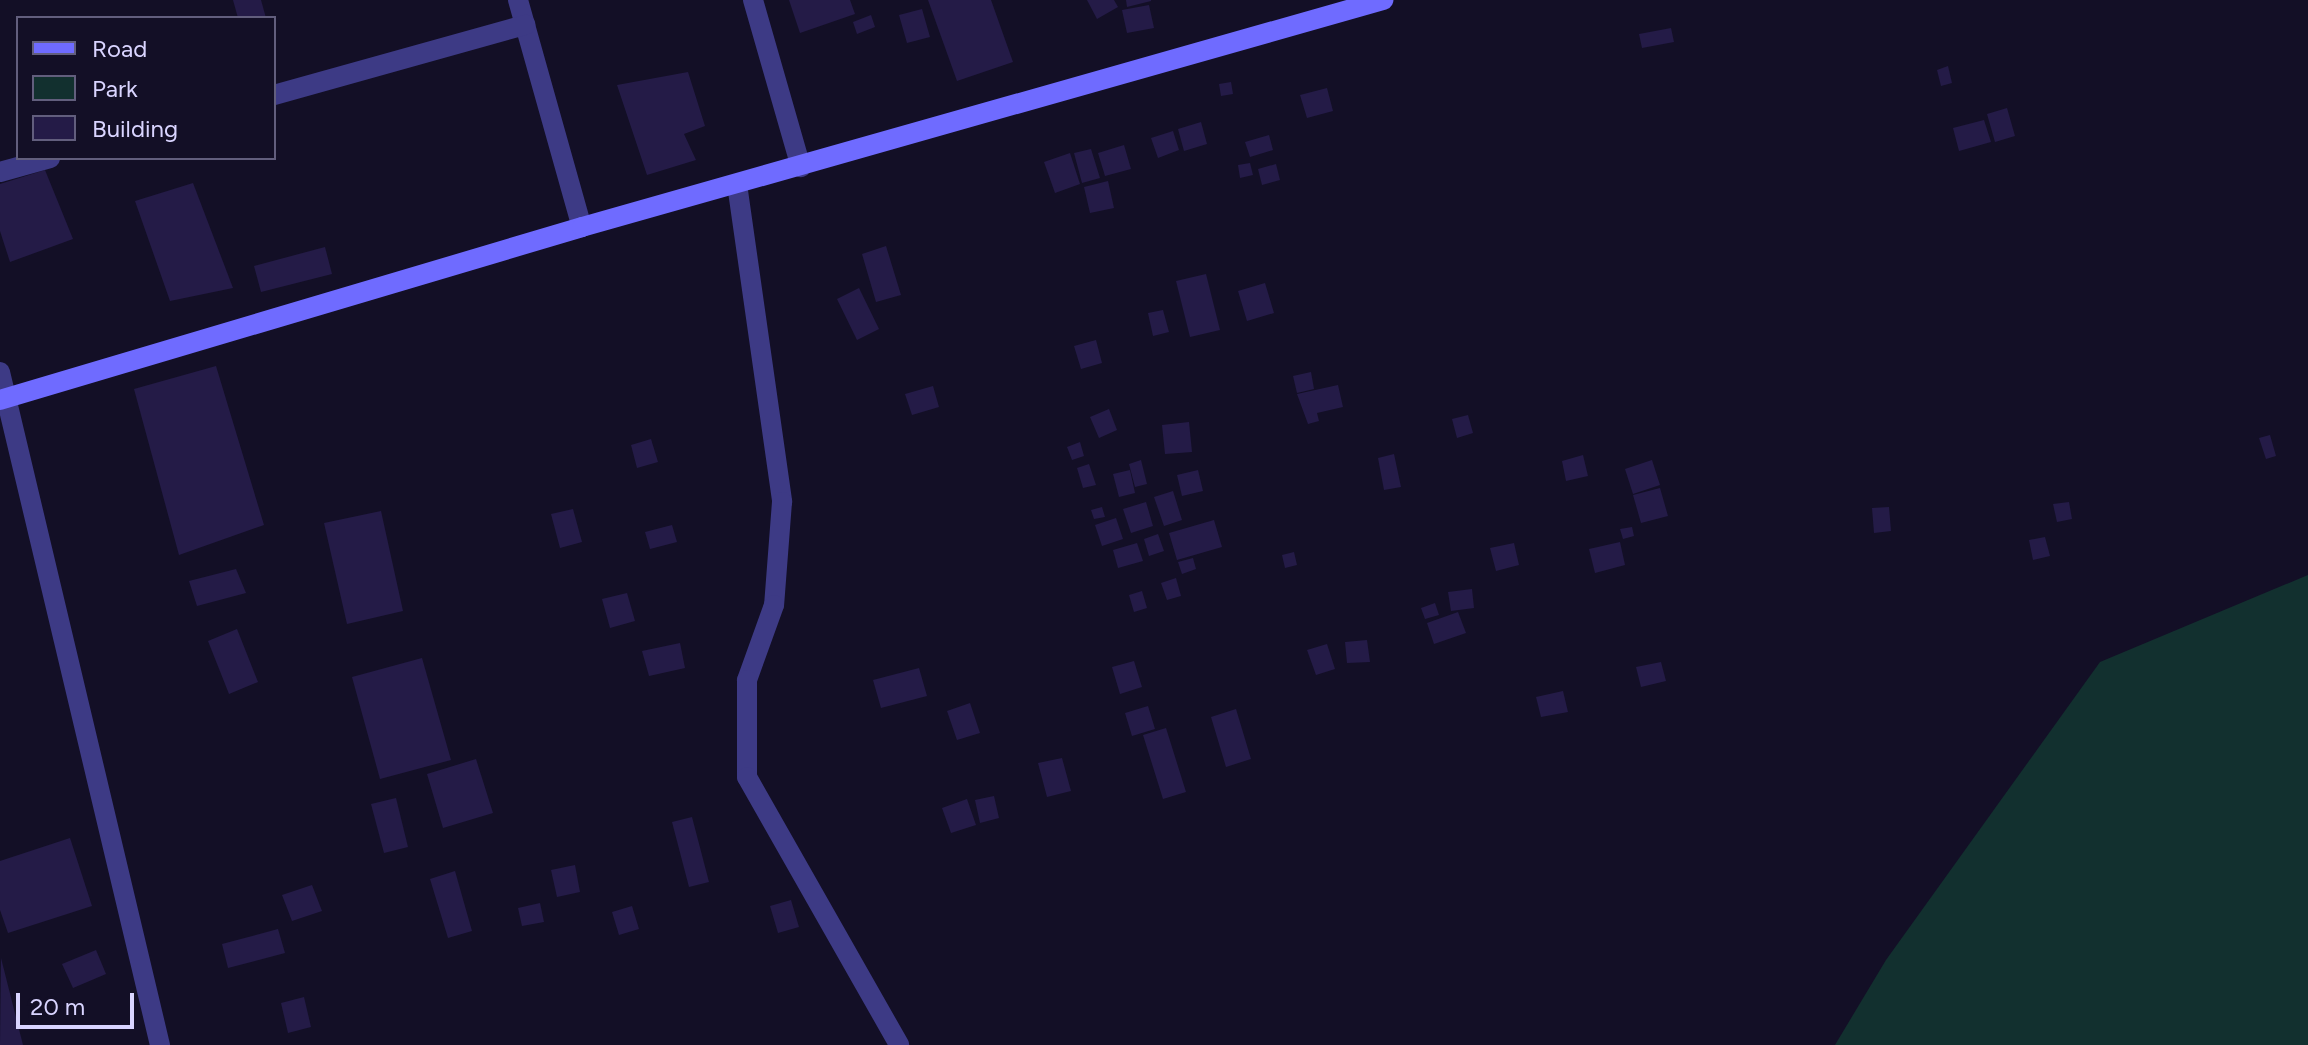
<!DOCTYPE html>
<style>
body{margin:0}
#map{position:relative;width:2308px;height:1045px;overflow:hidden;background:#130f26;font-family:Figtree,sans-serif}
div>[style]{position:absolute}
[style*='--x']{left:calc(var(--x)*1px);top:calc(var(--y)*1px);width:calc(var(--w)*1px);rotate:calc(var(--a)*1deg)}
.green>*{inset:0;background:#12302f}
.building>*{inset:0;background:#241b47}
.street>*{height:20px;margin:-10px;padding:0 10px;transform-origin:10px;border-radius:10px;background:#3d3a85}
.secondary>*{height:20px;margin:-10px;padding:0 10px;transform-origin:10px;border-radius:10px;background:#6f6bff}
span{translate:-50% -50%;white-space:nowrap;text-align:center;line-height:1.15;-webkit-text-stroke:6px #130f26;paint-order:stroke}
.legend{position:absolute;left:16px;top:16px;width:260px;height:144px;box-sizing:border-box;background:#130f26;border:2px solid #625e7d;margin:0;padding:10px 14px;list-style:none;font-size:24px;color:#d9d4ff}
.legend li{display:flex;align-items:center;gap:16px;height:40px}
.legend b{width:40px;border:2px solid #625e7d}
.scale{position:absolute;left:16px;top:993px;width:118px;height:36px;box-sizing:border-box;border:4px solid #d9d4ff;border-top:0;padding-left:10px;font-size:24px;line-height:28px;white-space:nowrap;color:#d9d4ff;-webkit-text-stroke:6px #130f26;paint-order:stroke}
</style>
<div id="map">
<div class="green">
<i style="clip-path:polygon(2308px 575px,2308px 1045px,1835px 1045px,1886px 960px,2100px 662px)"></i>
</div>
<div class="building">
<i style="clip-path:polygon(233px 0,261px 0,266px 18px,238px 18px)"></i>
<i style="clip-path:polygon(789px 0,850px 0,855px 14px,800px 33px)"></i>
<i style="clip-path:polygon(928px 0,991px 0,1013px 62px,957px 81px)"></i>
<i style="clip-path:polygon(1087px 0,1114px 0,1118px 7px,1097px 19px)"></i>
<i style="clip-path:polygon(1126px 0,1151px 0,1151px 1px,1127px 7px)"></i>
<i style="clip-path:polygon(1149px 5px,1154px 28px,1127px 33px,1122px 10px)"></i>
<i style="clip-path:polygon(922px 9px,930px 37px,907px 43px,899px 15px)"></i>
<i style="clip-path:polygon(871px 15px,875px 27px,857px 34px,853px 22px)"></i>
<i style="clip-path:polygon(1671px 28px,1674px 42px,1642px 48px,1639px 34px)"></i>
<i style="clip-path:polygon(1948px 66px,1952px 83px,1941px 86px,1937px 70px)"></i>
<i style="clip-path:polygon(688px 72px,705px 126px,684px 134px,696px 160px,647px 175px,617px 85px)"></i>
<i style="clip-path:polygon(1231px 82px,1233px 94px,1221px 96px,1219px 84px)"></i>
<i style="clip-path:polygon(1327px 88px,1333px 111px,1307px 118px,1300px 95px)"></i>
<i style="clip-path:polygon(2007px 108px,2015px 136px,1995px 142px,1987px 114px)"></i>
<i style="clip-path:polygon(1984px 120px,1991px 142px,1959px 151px,1953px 128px)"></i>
<i style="clip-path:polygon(1201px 122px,1207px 144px,1184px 151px,1178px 129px)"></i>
<i style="clip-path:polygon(1173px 131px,1179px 150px,1158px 158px,1151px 138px)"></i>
<i style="clip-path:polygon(1269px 135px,1273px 150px,1250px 157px,1245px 142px)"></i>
<i style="clip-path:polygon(1124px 145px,1131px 169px,1105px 176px,1098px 153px)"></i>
<i style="clip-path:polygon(1091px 149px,1100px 178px,1082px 183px,1074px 153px)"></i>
<i style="clip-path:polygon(1070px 153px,1080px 184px,1055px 193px,1044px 162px)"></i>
<i style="clip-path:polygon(1250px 163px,1253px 175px,1240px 178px,1238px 165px)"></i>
<i style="clip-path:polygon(1276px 164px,1280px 180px,1262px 185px,1258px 169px)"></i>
<i style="clip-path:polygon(45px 170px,73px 239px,10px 262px,0 231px,0 184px)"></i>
<i style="clip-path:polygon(1108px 181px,1114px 208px,1090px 213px,1084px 187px)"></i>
<i style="clip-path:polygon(193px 183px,233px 288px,170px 301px,135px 201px)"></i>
<i style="clip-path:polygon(886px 246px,901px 295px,876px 302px,862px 254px)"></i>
<i style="clip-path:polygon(325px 247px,332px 274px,261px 292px,254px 266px)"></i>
<i style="clip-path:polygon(1206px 274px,1220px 330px,1190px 337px,1176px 281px)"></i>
<i style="clip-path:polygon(1265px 283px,1274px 313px,1247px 321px,1238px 291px)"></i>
<i style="clip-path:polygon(859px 288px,879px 329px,857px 340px,837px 299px)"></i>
<i style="clip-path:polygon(1163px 310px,1169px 332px,1153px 336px,1148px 313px)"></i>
<i style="clip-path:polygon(1096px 340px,1102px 363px,1081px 369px,1074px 346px)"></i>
<i style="clip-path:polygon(216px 366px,264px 525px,179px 555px,134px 389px)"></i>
<i style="clip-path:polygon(1311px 372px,1314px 389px,1297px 393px,1293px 376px)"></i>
<i style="clip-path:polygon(1338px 385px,1343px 407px,1317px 413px,1319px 421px,1308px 424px,1297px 394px)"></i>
<i style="clip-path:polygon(933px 386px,939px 407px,912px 415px,905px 394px)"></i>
<i style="clip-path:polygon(1109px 409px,1117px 430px,1099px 438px,1090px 417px)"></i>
<i style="clip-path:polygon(1468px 415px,1473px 433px,1457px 438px,1452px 419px)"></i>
<i style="clip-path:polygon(1189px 422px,1192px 452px,1165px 454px,1162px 425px)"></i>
<i style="clip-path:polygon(2270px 435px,2276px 456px,2266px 459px,2259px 438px)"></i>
<i style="clip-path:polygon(651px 439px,658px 462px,637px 468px,631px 445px)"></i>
<i style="clip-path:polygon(1080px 442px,1084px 456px,1072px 460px,1067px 447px)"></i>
<i style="clip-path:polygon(1394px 454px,1401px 487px,1384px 490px,1378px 458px)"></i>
<i style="clip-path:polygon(1583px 455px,1588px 476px,1566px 481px,1562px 461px)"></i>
<i style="clip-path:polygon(1141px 460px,1147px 484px,1135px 487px,1129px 464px)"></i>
<i style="clip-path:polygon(1652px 460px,1660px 485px,1633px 494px,1625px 469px)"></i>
<i style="clip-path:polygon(1089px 464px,1096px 485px,1083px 488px,1077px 468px)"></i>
<i style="clip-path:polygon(1130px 470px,1135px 493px,1119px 497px,1113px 474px)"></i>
<i style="clip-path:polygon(1198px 470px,1203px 491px,1182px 496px,1177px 475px)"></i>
<i style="clip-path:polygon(1660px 488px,1668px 516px,1641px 523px,1633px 495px)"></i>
<i style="clip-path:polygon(1173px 491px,1182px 520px,1164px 526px,1154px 497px)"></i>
<i style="clip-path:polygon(1146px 502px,1153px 526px,1131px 533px,1123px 509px)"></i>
<i style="clip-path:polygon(2069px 502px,2072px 519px,2057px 522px,2053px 504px)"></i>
<i style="clip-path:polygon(1102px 507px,1105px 517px,1094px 519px,1091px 510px)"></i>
<i style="clip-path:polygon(1889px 507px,1891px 531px,1874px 533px,1872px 508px)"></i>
<i style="clip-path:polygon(573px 509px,582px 542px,560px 548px,551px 514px)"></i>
<i style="clip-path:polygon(381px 511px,403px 611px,347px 624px,324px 523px)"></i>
<i style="clip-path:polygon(1116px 518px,1123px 539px,1102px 546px,1095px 525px)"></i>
<i style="clip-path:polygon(1214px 520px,1222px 547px,1177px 560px,1169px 533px)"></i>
<i style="clip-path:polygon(672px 525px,677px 542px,650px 549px,645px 532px)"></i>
<i style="clip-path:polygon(1632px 527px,1634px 536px,1623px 539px,1620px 529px)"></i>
<i style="clip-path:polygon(1158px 534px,1164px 551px,1149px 556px,1144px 539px)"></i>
<i style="clip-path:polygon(2045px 537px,2050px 556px,2033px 560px,2029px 540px)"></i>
<i style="clip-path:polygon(1620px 542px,1625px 565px,1595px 573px,1589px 549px)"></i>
<i style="clip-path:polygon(1137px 543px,1143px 561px,1118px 568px,1113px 550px)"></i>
<i style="clip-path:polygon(1514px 543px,1519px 565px,1496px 571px,1490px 548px)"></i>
<i style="clip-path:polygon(1294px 552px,1297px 565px,1285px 568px,1282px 555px)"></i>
<i style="clip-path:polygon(1193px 558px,1196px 569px,1182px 574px,1178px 562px)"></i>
<i style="clip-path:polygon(236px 569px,246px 593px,197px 606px,189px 581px)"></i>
<i style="clip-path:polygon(1176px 578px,1181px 596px,1167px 600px,1161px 583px)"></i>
<i style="clip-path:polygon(1472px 589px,1474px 608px,1451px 611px,1448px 592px)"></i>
<i style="clip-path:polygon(1142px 591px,1147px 608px,1134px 612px,1129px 595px)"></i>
<i style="clip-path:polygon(627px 593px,635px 621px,610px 628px,602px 599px)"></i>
<i style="clip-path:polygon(1435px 603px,1439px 615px,1425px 619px,1421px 608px)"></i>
<i style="clip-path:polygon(1458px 612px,1466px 633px,1434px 644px,1427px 623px)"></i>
<i style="clip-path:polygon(237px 629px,258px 682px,229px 694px,208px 641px)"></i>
<i style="clip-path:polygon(1367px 640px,1370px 662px,1347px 663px,1345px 642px)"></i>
<i style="clip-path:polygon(680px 643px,685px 668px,649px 676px,642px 651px)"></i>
<i style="clip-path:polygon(1327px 644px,1335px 669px,1316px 675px,1307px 650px)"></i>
<i style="clip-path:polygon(422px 658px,451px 760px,380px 779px,352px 677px)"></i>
<i style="clip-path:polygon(1134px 661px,1142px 687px,1120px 694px,1112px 667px)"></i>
<i style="clip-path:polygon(1661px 662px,1666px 681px,1641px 687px,1636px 667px)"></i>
<i style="clip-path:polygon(919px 668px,927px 696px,881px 708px,873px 680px)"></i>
<i style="clip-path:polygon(1563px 691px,1568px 712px,1541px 717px,1536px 697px)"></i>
<i style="clip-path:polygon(970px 703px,980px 733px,957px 740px,947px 711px)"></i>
<i style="clip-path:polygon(1148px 706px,1155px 729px,1132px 736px,1125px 713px)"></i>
<i style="clip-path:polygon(1236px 709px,1251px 759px,1226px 767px,1211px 717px)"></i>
<i style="clip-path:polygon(1166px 728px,1186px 792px,1163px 799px,1143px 735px)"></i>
<i style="clip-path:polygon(1062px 758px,1071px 791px,1047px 797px,1038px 763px)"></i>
<i style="clip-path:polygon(476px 759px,493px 813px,443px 828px,427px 774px)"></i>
<i style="clip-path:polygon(994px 796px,999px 818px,980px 823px,975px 800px)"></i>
<i style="clip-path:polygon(396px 798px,408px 847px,384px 853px,371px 804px)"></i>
<i style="clip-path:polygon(967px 799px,976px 825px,951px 833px,942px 808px)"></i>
<i style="clip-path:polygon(692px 817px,709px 882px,689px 887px,672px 822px)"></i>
<i style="clip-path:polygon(70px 838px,92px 906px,8px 933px,0 910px,0 861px)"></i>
<i style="clip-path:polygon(575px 865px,580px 892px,557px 897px,551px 870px)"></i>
<i style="clip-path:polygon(455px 871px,472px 931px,448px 938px,430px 879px)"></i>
<i style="clip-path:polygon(312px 885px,322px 911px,292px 921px,282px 895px)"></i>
<i style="clip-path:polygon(791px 900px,799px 927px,778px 933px,770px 906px)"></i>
<i style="clip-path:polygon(540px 903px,544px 922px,522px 926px,518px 908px)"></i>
<i style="clip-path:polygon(632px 906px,639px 929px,619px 935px,612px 912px)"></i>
<i style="clip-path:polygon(278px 929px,285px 953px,228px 968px,222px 944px)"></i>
<i style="clip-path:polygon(96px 950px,106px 974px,73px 988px,62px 964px)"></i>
<i style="clip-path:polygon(1px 958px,23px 1045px,0 1045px)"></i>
<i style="clip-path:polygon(304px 997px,311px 1027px,288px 1033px,281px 1003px)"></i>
</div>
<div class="street">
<i style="--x:518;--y:0;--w:236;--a:74.3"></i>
<i style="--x:753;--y:0;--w:174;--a:74"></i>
<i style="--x:274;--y:95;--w:261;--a:-15.6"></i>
<i style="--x:0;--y:172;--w:52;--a:-15.6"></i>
<i style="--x:737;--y:184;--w:321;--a:81.9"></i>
<i style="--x:782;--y:502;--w:103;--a:94.4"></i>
<i style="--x:774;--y:605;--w:80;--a:109.8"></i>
<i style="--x:747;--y:680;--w:97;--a:90"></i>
<i style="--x:747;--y:777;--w:308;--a:60.4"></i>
<i style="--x:0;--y:372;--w:692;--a:76.63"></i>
</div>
<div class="secondary">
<i style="--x:0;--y:400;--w:607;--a:-16.55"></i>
<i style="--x:582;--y:227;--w:833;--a:-15.82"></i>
</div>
<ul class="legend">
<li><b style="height:10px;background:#6f6bff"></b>Road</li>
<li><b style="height:22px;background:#12302f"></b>Park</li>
<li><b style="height:22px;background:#241b47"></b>Building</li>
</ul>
<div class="scale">20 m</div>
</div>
